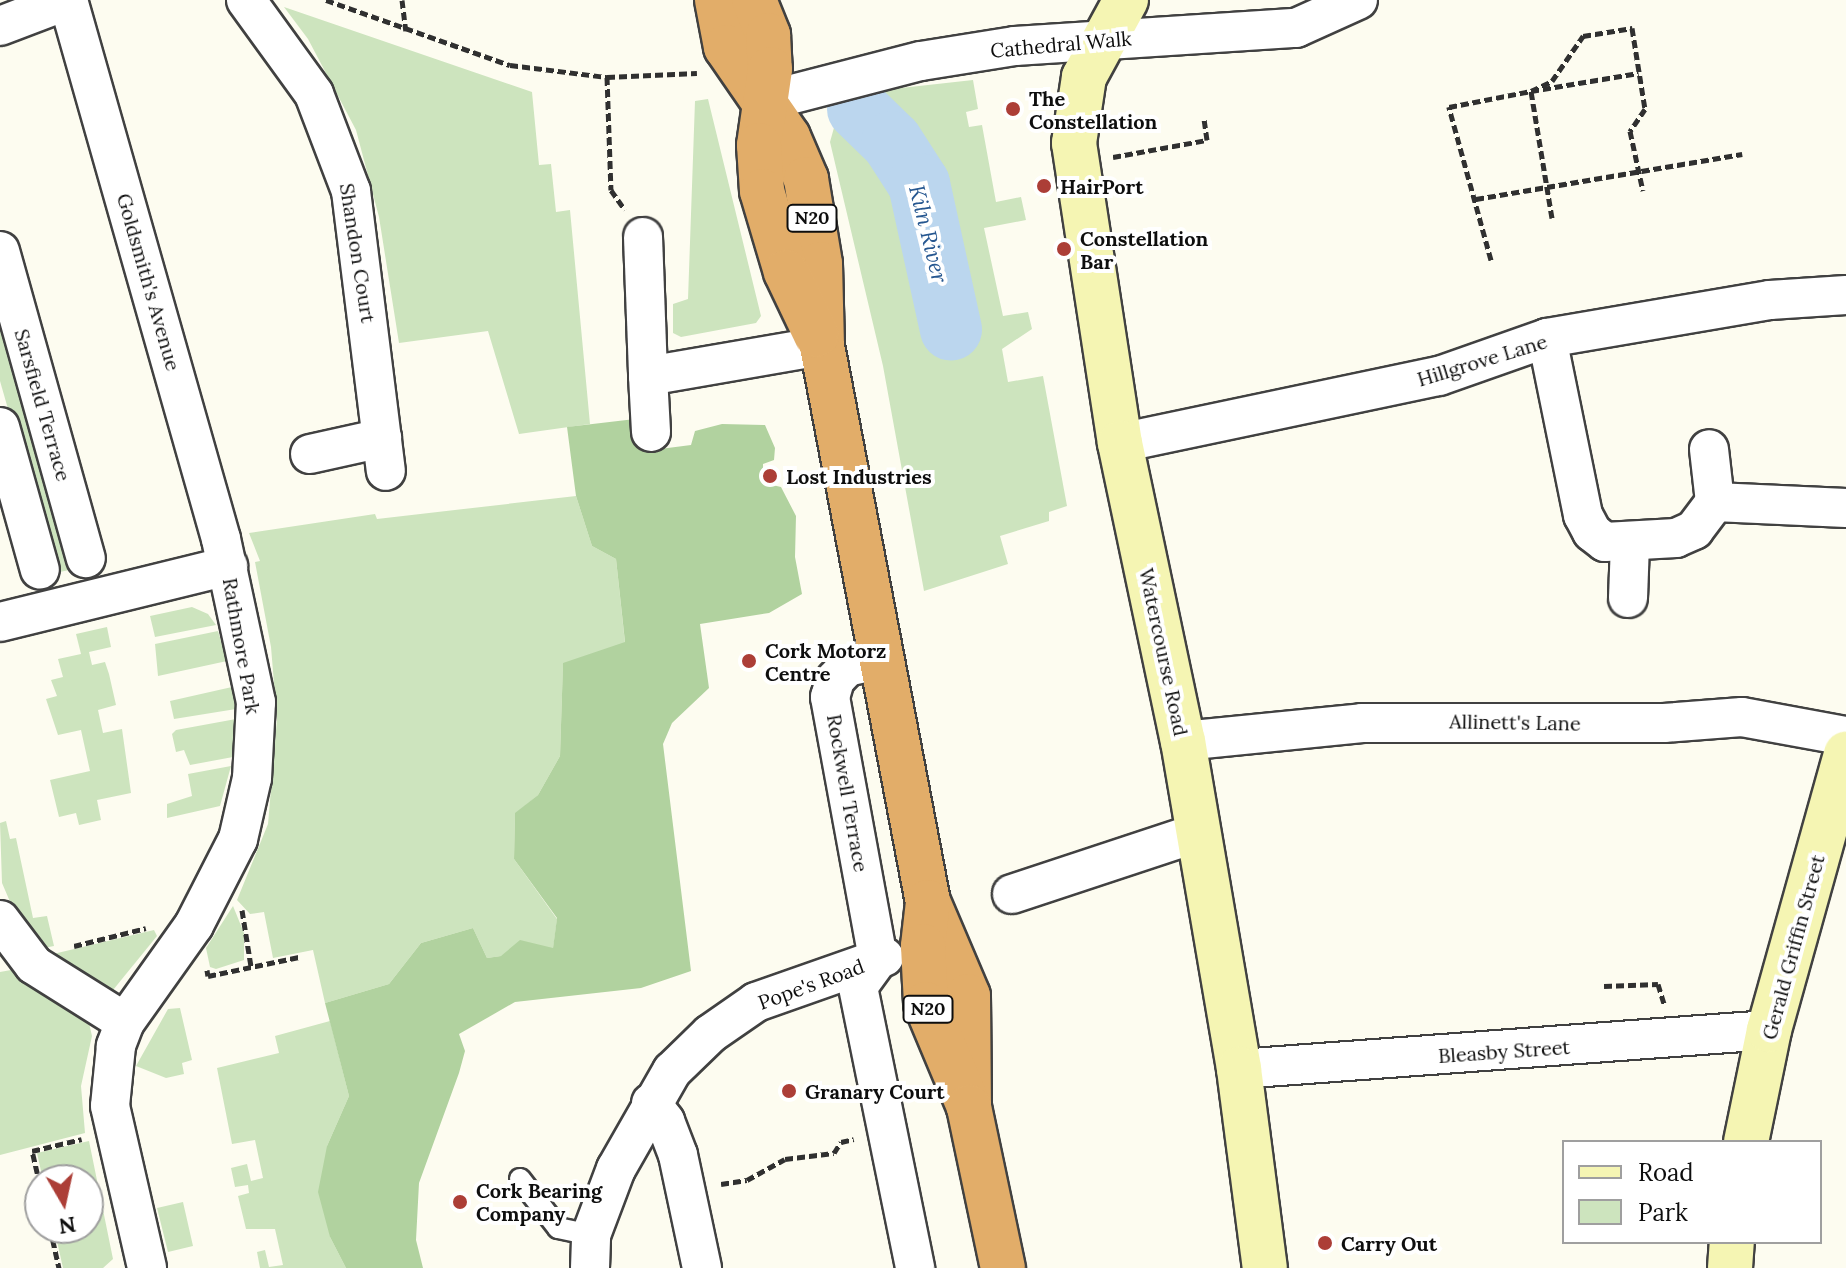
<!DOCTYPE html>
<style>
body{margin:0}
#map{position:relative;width:1846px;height:1268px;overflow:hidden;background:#fdfcf0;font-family:Lora,serif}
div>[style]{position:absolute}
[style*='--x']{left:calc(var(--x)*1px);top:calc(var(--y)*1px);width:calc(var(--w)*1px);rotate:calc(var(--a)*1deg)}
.green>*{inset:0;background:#cde4be}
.forest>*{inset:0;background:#b1d29f}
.river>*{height:62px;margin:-31px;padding:0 31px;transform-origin:31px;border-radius:31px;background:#bbd6ee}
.path>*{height:5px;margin-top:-2.5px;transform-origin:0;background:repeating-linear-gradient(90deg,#303030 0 8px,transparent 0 12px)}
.roads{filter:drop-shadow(2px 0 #414141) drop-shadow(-2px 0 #414141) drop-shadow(0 2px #414141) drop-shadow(0 -2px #414141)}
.lane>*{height:20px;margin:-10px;padding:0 10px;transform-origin:10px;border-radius:10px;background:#fff}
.street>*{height:38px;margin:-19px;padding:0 19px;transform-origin:19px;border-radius:19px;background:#fff}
.secondary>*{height:44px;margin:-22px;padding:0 22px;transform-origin:22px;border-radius:22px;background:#f5f5b3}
.highway>*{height:44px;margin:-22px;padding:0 22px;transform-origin:22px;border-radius:22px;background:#e2ad69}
.dots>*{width:22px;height:22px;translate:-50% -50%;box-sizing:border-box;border:4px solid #fff;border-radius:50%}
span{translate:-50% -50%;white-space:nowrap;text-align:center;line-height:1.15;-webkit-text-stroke:8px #fff;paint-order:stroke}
.shield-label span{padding:2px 6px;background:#fff;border:2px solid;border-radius:6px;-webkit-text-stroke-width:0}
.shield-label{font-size:18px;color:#0e0e0e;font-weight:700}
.street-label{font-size:20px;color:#0e0e0e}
.poi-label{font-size:20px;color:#0e0e0e;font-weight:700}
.left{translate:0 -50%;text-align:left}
.water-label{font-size:22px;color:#265790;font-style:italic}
.legend{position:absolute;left:1562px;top:1140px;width:260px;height:104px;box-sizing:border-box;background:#fff;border:2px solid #9f9f9f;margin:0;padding:10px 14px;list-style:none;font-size:24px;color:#0e0e0e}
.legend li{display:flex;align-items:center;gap:16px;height:40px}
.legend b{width:40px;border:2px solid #9f9f9f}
.north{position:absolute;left:24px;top:1164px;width:80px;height:80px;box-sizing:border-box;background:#fff;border:2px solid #9f9f9f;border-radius:50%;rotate:171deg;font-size:22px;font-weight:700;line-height:32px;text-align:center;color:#0e0e0e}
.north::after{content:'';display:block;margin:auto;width:28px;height:36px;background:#ac3e37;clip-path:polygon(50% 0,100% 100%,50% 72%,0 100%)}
</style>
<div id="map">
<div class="green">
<i style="clip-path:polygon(284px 7px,532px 92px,539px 165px,551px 164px,556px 212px,570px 210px,590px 424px,519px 434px,488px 331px,399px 343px,379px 217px,356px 130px,308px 39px)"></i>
<i style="clip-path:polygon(973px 80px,978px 109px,966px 112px,969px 127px,982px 125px,996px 202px,1021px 197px,1026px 220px,984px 228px,1003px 316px,1028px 312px,1032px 329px,1002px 349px,1008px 382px,1043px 376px,1067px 506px,1049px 512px,1049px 521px,1000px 536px,1008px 564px,924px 591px,883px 366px,830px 142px,840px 106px,874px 91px)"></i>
<i style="clip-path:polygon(708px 99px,761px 316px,756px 323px,681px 337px,673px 333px,673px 304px,688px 299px,695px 101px)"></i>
<i style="clip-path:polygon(0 314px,74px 569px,55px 573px,0 381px)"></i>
<i style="clip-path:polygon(576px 496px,592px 546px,616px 559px,625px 643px,563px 664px,560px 756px,538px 795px,515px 814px,514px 859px,557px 919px,553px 949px,487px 958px,473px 928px,421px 943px,389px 984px,325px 1003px,313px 950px,273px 958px,264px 912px,250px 914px,237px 900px,268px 824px,277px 719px,271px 647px,255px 562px,260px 561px,249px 533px,375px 514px,377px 519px)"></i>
<i style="clip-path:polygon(192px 607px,208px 614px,216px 625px,155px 637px,150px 616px)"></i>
<i style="clip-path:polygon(107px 627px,111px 647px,89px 652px,92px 665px,105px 662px,109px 674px,116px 705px,98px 710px,103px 733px,122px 729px,131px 793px,97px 800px,101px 820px,79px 825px,76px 813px,59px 817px,50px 780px,90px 771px,81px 730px,58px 735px,46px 699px,57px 696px,51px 680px,63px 677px,58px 659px,81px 654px,76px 634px)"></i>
<i style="clip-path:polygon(218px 631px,227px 661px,158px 676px,155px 644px)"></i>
<i style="clip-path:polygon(232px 687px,236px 709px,174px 719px,170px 701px)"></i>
<i style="clip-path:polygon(236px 719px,233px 757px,190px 765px,184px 750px,176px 752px,172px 734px,176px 730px)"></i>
<i style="clip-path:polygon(231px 766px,220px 806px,167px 818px,167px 804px,192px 796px,188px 774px)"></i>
<i style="clip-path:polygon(6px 821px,10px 839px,16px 838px,33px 918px,47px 916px,54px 946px,38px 949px,20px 925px,2px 883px,0 823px)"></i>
<i style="clip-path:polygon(233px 906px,244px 933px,244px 960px,216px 969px,210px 967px,206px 948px)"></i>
<i style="clip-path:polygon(154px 930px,157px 936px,109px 995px,49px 955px)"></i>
<i style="clip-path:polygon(11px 970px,78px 1013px,89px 1023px,92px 1036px,81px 1086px,85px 1133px,0 1155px,0 972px)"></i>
<i style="clip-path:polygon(180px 1008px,192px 1060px,182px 1063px,184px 1074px,166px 1078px,136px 1066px,168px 1009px)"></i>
<i style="clip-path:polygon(330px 1021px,349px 1096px,327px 1146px,330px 1237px,346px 1268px,260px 1268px,257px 1252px,265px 1250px,269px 1267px,283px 1265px,275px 1229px,246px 1229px,238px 1196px,249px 1193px,248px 1185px,235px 1187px,231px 1168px,247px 1164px,251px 1181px,263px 1178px,255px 1140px,232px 1144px,217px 1068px,279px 1053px,275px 1036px)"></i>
<i style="clip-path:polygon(89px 1141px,113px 1259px,103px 1268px,63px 1268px,54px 1228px,88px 1228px,88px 1180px,43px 1180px,37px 1153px)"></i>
<i style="clip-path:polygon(183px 1202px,193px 1246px,168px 1252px,157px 1208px)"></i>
</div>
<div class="forest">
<i style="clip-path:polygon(635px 419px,643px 445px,660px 449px,691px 445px,695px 431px,722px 424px,765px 425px,775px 448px,774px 460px,763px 464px,763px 473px,768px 484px,781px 487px,796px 516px,795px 557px,802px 594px,769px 613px,700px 624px,709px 688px,672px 723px,663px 744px,691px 971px,641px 988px,515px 1002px,459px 1034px,465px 1051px,459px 1073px,419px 1183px,416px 1240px,423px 1268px,346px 1268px,330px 1237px,318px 1192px,327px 1146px,349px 1096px,325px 1003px,389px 984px,421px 943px,473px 928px,487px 958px,501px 956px,520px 940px,553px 948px,557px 918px,514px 859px,515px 813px,538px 795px,560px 756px,563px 663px,625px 642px,616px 559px,592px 546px,576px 496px,567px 427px)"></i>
</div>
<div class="river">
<i style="--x:858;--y:109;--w:47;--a:44.1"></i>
<i style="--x:892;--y:142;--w:50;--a:57.3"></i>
<i style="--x:919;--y:184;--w:149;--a:77.6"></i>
</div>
<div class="path">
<i style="--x:326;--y:0;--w:195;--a:19.5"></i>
<i style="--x:510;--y:65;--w:98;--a:7.1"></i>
<i style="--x:607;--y:77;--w:90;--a:-2.5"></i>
<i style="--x:402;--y:0;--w:31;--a:83"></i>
<i style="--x:607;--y:77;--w:113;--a:88"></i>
<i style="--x:611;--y:190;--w:24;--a:55"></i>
<i style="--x:1113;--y:157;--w:96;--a:-10.3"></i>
<i style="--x:1207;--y:140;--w:22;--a:-98"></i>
<i style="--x:1476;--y:199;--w:270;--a:-9.6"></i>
<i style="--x:1552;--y:218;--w:129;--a:-99.4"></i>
<i style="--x:1531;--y:91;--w:109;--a:-9.5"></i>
<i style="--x:1491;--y:260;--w:159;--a:-105.4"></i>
<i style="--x:1449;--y:107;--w:84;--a:-11"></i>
<i style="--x:1531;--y:91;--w:23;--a:-25"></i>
<i style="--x:1552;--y:81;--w:55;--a:-55.4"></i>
<i style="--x:1583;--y:36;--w:50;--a:-9.3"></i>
<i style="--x:1632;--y:28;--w:82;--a:80.9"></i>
<i style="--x:1645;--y:109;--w:27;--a:124"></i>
<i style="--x:1630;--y:131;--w:61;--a:77.8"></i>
<i style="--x:242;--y:910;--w:57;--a:80.9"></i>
<i style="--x:74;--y:946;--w:74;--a:-14"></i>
<i style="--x:207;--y:970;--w:6;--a:81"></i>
<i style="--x:208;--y:976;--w:93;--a:-11.8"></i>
<i style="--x:1604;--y:986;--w:54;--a:-2.1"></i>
<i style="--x:1658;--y:984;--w:21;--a:73"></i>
<i style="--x:721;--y:1184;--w:26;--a:-9"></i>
<i style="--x:747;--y:1180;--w:43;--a:-28.9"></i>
<i style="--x:785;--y:1159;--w:49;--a:-7"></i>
<i style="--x:834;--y:1153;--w:13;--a:-58"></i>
<i style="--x:841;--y:1142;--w:13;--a:-13"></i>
<i style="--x:40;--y:1185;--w:35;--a:-103"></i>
<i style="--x:32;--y:1151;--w:51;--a:-13.5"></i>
<i style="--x:50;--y:1228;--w:41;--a:77.3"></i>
</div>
<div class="roads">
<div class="lane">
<i style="--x:520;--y:1179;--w:62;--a:52.2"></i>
<i style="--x:558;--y:1228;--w:34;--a:12"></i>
</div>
<div class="street">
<i style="--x:68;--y:0;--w:560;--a:74.15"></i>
<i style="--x:221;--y:539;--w:167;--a:77.9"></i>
<i style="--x:256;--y:702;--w:76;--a:93"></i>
<i style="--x:252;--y:778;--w:63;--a:102.9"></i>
<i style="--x:238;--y:839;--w:97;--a:117.1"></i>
<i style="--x:194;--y:925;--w:119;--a:125.4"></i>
<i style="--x:125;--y:1022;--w:26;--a:111"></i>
<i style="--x:116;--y:1046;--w:60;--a:95.7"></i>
<i style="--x:110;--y:1106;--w:166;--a:77.1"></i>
<i style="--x:246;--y:0;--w:116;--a:54.1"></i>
<i style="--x:314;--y:94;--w:104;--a:69.1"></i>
<i style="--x:351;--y:191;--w:282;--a:82.9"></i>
<i style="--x:0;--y:26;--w:73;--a:-20.9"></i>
<i style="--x:762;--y:102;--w:164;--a:-14.5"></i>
<i style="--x:921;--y:61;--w:95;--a:-9.1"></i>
<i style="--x:1015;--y:46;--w:282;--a:-3.7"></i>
<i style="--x:1296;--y:28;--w:68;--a:-24.3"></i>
<i style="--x:643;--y:237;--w:139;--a:87.9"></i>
<i style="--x:648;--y:376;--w:177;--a:-9.8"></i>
<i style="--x:0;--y:251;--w:319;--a:74.4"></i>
<i style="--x:1547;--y:338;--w:181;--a:78.5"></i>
<i style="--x:1583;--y:515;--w:19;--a:62"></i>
<i style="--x:1592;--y:532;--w:16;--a:38"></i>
<i style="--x:1605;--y:542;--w:71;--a:-3.2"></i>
<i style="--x:1676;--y:538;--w:20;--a:-24"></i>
<i style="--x:1694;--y:530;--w:35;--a:-53"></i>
<i style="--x:1715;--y:502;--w:53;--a:-96.5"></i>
<i style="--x:648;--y:376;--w:56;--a:86.9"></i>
<i style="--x:0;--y:427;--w:148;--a:74.4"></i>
<i style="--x:1120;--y:443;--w:326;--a:-11.9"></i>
<i style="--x:1439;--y:376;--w:114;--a:-19.4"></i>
<i style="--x:1547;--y:338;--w:226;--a:-9.7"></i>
<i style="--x:1770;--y:300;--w:76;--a:-3.8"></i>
<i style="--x:310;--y:454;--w:74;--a:-12.5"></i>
<i style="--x:1715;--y:502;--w:131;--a:2.6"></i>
<i style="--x:1628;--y:598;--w:54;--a:-87.9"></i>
<i style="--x:0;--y:622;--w:235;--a:-13.8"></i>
<i style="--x:882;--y:659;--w:36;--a:167"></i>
<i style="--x:847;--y:667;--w:18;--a:133"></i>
<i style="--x:835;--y:680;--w:18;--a:106"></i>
<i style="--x:830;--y:697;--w:266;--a:79.6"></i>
<i style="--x:878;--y:959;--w:34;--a:126"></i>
<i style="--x:858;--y:987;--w:287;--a:78.5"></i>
<i style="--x:1183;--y:741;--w:180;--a:-5.7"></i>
<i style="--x:1362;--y:723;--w:302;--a:0"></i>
<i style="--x:1664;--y:723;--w:78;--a:-4.4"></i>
<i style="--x:1742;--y:717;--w:106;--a:10.4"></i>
<i style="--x:1012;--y:894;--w:197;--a:-18.3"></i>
<i style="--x:0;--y:920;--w:56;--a:52.9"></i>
<i style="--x:34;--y:965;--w:107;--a:32.1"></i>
<i style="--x:1239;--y:1069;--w:531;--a:-4.21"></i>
<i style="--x:651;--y:1103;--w:23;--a:52"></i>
<i style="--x:665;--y:1121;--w:36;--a:69"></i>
<i style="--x:678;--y:1155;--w:116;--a:78"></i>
<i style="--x:590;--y:1268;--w:33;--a:-88"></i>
<i style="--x:591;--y:1235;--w:71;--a:-69.3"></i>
<i style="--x:616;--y:1169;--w:113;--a:-60.3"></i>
<i style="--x:672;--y:1071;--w:53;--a:-44.2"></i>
<i style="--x:710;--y:1034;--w:56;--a:-34.8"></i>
<i style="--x:756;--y:1002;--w:136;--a:-19.4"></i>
</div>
<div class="secondary">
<i style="--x:1126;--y:0;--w:88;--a:118.6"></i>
<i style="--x:1084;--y:77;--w:67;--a:98.6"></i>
<i style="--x:1074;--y:143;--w:304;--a:81.3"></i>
<i style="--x:1120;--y:443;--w:305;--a:78.1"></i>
<i style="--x:1183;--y:741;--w:333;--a:80.3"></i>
<i style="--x:1239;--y:1069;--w:201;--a:82.6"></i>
<i style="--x:1746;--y:1142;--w:114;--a:-78.4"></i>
<i style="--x:1769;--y:1030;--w:287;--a:-74.4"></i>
<i style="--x:1730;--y:1268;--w:26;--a:-86"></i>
</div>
<div class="highway">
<i style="--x:717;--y:0;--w:48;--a:79.2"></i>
<i style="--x:726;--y:47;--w:109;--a:55.4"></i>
<i style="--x:788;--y:137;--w:46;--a:66.8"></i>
<i style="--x:806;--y:179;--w:86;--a:80.6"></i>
<i style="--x:820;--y:264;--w:82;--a:88.6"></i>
<i style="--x:822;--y:346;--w:566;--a:79.21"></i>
<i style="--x:928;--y:902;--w:102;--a:66.9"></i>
<i style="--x:968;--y:996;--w:111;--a:89.5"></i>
<i style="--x:754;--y:0;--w:38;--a:68"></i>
<i style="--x:768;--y:35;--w:34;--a:87"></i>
<i style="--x:770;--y:69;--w:77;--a:98.2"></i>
<i style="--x:759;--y:145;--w:46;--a:86.3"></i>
<i style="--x:762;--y:191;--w:84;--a:73.5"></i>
<i style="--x:786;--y:272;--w:70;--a:64.5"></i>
<i style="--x:928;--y:902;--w:44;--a:96.5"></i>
<i style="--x:923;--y:946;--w:58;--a:87"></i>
<i style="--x:926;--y:1004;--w:112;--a:67.3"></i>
<i style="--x:969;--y:1107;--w:165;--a:78.1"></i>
</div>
</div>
<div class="dots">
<i style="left:1013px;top:109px;background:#ac3e37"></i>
<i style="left:1044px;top:186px;background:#ac3e37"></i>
<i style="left:1064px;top:249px;background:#ac3e37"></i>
<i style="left:770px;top:476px;background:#ac3e37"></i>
<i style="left:749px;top:661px;background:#ac3e37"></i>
<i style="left:789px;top:1091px;background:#ac3e37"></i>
<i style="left:460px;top:1202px;background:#ac3e37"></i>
<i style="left:1325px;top:1243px;background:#ac3e37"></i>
</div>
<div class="shield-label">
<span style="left:812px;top:218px">N20</span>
<span style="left:928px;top:1009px">N20</span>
</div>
<div class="street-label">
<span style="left:1061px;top:44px;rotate:-5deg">Cathedral Walk</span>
<span style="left:358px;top:253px;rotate:81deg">Shandon Court</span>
<span style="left:149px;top:282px;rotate:74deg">Goldsmith's Avenue</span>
<span style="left:1482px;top:360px;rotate:-17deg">Hillgrove Lane</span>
<span style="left:43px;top:405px;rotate:74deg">Sarsfield Terrace</span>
<span style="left:242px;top:646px;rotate:80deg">Rathmore Park</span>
<span style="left:1164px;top:652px;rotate:78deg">Watercourse Road</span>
<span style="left:1515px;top:722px;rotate:1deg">Allinett's Lane</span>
<span style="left:848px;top:793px;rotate:80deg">Rockwell Terrace</span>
<span style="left:1793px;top:947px;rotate:-75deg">Gerald Griffin Street</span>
<span style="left:811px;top:984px;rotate:-20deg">Pope's Road</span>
<span style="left:1504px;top:1051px;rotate:-4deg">Bleasby Street</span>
</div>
<div class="poi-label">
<span class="left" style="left:1029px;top:110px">The<br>Constellation</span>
<span class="left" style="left:1060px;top:186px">HairPort</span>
<span class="left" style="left:1080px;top:250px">Constellation<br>Bar</span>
<span class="left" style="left:786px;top:476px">Lost Industries</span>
<span class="left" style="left:765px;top:662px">Cork Motorz<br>Centre</span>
<span class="left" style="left:805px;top:1091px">Granary Court</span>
<span class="left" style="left:476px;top:1202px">Cork Bearing<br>Company</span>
<span class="left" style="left:1341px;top:1243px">Carry Out</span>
</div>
<div class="water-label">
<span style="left:928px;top:234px;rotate:76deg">Kiln River</span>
</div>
<ul class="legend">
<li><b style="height:10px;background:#f5f5b3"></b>Road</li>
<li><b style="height:22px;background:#cde4be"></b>Park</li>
</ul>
<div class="north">N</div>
</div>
